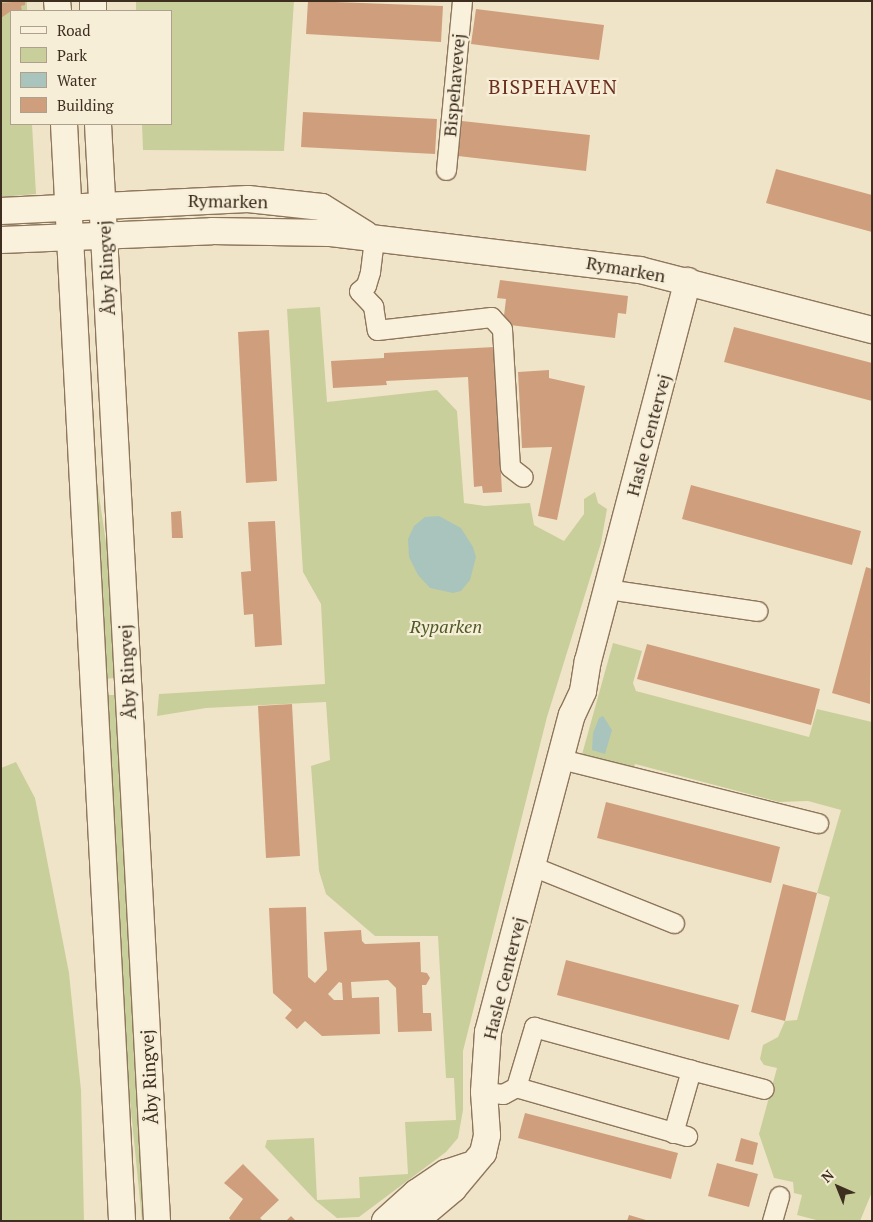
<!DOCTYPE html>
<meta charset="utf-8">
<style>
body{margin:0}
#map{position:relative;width:873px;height:1222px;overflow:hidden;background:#f0e4c8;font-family:"PT Serif",serif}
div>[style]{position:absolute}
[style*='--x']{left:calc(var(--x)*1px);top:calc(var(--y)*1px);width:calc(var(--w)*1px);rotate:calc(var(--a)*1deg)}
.green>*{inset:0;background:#c9cf9b}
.water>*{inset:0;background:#a9c4bc}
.building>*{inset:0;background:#cf9f7d}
.roads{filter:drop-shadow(1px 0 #8d765c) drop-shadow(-1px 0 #8d765c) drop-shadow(0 1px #8d765c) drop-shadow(0 -1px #8d765c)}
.street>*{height:19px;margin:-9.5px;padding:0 9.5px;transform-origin:9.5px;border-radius:9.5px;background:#faf1dc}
.secondary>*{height:26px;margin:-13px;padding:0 13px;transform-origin:13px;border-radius:13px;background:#faf1dc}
span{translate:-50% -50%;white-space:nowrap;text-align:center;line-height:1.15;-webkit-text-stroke:4.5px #f7eed8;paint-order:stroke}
.street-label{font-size:18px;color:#3d2e20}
.park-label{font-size:18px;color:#4d5a26;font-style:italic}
.quarter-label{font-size:20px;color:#6b2e1e;letter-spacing:1px}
.frame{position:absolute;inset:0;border:2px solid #3d2e20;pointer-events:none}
.legend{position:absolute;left:10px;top:10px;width:162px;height:115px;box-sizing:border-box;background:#f7eed8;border:1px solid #ada18e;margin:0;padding:6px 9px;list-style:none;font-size:15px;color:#3d2e20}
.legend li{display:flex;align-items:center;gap:10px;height:25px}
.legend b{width:25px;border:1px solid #ada18e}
.north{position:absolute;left:813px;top:1162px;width:50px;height:50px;-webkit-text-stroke:4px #f7eed8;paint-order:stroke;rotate:316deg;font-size:14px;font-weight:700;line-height:20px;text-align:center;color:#3d2e20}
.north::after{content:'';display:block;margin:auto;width:18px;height:22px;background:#3d2e20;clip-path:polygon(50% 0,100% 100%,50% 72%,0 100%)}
</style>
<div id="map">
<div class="green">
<i style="clip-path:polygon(1px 1px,27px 1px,27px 11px,11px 11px,11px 124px,32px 124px,36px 194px,1px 197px)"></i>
<i style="clip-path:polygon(136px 1px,294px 1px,284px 151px,143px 150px,142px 124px,171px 124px,171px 11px,136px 11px)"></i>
<i style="clip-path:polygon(evenodd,85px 263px,97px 482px,112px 583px,146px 1221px,142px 1221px,128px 1081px,81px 264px,85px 263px,114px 678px,116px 695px,106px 695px,105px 679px,114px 678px)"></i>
<i style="clip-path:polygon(320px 307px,327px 402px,437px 390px,457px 411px,464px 503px,485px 506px,530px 503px,534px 525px,564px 541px,584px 514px,584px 499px,595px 492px,598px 503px,607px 509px,601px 543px,547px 717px,463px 1051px,463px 1110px,458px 1138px,446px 1152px,359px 1217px,337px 1218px,316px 1201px,265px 1147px,267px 1140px,314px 1138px,317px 1200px,360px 1198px,359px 1177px,408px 1174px,405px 1122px,456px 1120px,454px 1078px,446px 1078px,438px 936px,375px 936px,326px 894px,319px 871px,311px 766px,330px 760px,326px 702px,206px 708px,157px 716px,159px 694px,325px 684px,321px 604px,303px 572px,287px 309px)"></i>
<i style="clip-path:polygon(613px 643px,642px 651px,633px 683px,636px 691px,809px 737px,817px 709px,872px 722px,872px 1192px,860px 1221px,820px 1221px,797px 1215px,802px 1195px,794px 1193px,793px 1182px,774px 1178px,759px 1134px,777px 1068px,764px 1065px,760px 1059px,763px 1045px,778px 1037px,785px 1021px,797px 1020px,830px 897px,817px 893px,841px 810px,808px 801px,779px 802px,635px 764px,633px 771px,581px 758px)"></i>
<i style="clip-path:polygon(16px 762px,35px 798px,69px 973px,81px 1090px,84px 1221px,1px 1221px,1px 768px)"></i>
</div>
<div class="water">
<i style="clip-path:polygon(439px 516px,461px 528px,473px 547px,476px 557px,470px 580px,461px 591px,453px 593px,430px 588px,418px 575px,409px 557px,408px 539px,414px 526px,425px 517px)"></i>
<i style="clip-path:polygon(603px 716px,612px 730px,605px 754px,592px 750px,593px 733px,599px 718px)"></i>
</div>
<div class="building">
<i style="clip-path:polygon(25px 1px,25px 5px,21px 6px,22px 11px,11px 11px,1px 18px,1px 3px)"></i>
<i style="clip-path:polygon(308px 1px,443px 6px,441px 42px,306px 34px)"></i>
<i style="clip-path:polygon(476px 9px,604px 25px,599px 60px,471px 44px)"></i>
<i style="clip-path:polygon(303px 112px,437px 119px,435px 154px,301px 147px)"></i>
<i style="clip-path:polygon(462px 121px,590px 135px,586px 171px,458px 156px)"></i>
<i style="clip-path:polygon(776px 169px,872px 195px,872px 232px,766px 203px)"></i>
<i style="clip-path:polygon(500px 280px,628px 296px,626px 314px,618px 313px,615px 338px,503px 324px,506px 299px,497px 298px)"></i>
<i style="clip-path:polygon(734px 327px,872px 363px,872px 401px,724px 362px)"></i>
<i style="clip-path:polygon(269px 330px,277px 481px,246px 483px,238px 332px)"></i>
<i style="clip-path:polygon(494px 347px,502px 492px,483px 493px,482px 486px,474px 487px,468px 377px,386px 381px,387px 385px,333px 388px,331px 361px,384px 358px,384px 353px)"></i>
<i style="clip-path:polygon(549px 370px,549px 378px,585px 386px,557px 520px,538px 516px,552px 447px,522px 448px,518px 372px)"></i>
<i style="clip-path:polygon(691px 485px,861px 531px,852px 565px,682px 519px)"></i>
<i style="clip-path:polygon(181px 511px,183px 538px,172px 538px,171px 512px)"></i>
<i style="clip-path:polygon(275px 521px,282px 645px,255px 647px,253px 614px,244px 615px,241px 572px,251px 571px,248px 522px)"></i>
<i style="clip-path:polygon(866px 567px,872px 569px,870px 704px,832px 693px)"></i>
<i style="clip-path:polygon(647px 644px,820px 689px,811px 725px,637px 679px)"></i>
<i style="clip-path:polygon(292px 704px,300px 856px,266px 858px,258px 706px)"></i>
<i style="clip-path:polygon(606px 802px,780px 847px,771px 883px,597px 838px)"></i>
<i style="clip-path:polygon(783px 884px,817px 893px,785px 1021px,751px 1012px)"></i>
<i style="clip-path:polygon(evenodd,306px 907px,308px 977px,315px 983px,327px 970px,324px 932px,361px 930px,362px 941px,365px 944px,420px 942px,421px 972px,427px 973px,430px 978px,426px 985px,422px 985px,423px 1013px,431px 1013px,432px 1031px,398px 1032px,396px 988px,388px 980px,351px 982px,352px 998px,379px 997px,380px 1034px,322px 1036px,305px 1021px,297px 1029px,285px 1018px,292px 1010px,273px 993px,269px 908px,306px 907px,339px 982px,342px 983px,343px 1000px,334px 1000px,328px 994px,339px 982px)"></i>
<i style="clip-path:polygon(566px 960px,739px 1005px,729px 1040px,557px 995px)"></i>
<i style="clip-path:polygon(525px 1113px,678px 1153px,671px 1179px,518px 1138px)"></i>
<i style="clip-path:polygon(741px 1138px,758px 1143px,753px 1165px,735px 1161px)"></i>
<i style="clip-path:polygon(717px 1163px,758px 1174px,749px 1207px,708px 1196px)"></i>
<i style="clip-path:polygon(243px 1164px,279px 1200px,260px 1218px,263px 1221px,231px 1221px,229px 1218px,243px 1199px,224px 1183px)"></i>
<i style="clip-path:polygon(629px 1215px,646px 1220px,646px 1221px,627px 1221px)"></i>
<i style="clip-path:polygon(291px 1216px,296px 1221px,286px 1221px)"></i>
</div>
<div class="roads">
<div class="street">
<i style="--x:446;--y:170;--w:170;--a:-84.6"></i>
<i style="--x:374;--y:239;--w:33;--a:97"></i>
<i style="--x:370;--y:272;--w:14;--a:107"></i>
<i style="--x:366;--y:285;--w:9;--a:139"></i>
<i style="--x:359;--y:291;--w:21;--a:47"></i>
<i style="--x:373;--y:306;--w:24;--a:81"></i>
<i style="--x:377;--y:330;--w:115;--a:-6.5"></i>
<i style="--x:491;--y:317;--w:16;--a:47"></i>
<i style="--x:502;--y:329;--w:138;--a:86.7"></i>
<i style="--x:510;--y:467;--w:16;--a:38"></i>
<i style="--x:607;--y:589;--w:152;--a:8.3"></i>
<i style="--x:561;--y:759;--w:265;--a:14"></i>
<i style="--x:532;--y:866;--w:153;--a:21.9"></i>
<i style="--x:516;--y:1087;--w:63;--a:-73.3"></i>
<i style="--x:534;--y:1027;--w:163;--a:15.3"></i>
<i style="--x:484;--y:1092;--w:19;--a:6"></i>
<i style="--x:503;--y:1094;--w:15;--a:-28"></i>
<i style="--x:516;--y:1087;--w:178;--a:16"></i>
<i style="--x:673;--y:1133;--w:66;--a:-74.1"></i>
<i style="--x:691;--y:1070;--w:75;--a:14.6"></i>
<i style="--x:772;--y:1221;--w:26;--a:-74"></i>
</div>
<div class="secondary">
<i style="--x:57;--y:1;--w:10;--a:84"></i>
<i style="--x:93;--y:1;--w:10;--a:90"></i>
<i style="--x:64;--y:124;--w:1099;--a:86.97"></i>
<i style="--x:98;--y:124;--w:1099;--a:86.92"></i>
<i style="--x:1;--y:211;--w:247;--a:-2.8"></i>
<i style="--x:248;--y:199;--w:74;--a:6.2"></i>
<i style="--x:322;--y:207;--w:51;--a:32.1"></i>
<i style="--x:1;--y:240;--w:211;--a:-2.4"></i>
<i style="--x:212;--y:231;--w:117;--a:1"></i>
<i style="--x:329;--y:233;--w:313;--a:6.8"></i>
<i style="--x:640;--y:270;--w:240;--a:14.5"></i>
<i style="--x:385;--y:1221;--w:42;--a:-42.1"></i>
<i style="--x:416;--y:1193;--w:36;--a:-34"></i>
<i style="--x:446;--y:1173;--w:23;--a:-18"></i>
<i style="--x:415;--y:1221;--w:50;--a:-40.1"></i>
<i style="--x:453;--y:1189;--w:47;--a:-50.2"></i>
<i style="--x:483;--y:1153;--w:18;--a:-77"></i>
<i style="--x:487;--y:1135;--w:43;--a:-94"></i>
<i style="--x:484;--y:1092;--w:60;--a:-86.2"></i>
<i style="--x:488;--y:1032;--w:328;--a:-75.2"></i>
<i style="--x:572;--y:715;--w:26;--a:-65"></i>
<i style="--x:583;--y:691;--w:30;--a:-81"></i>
<i style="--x:588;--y:661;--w:393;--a:-75.3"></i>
</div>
</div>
<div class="street-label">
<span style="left:454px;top:85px;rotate:-85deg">Bispehavevej</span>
<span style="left:228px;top:201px;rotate:1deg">Rymarken</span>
<span style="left:106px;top:268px;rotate:-93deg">Åby Ringvej</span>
<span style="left:626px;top:269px;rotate:10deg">Rymarken</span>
<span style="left:648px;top:435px;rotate:-75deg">Hasle Centervej</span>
<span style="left:127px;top:672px;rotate:-93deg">Åby Ringvej</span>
<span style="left:504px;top:978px;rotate:-76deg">Hasle Centervej</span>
<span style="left:149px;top:1077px;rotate:-93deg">Åby Ringvej</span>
</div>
<div class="park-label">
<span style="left:446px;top:626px">Ryparken</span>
</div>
<div class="quarter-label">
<span style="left:553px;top:86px">BISPEHAVEN</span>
</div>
<div class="frame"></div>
<ul class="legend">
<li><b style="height:6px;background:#faf1dc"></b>Road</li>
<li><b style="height:14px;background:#c9cf9b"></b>Park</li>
<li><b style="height:14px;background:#a9c4bc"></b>Water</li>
<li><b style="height:14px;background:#cf9f7d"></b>Building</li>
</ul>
<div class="north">N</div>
</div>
